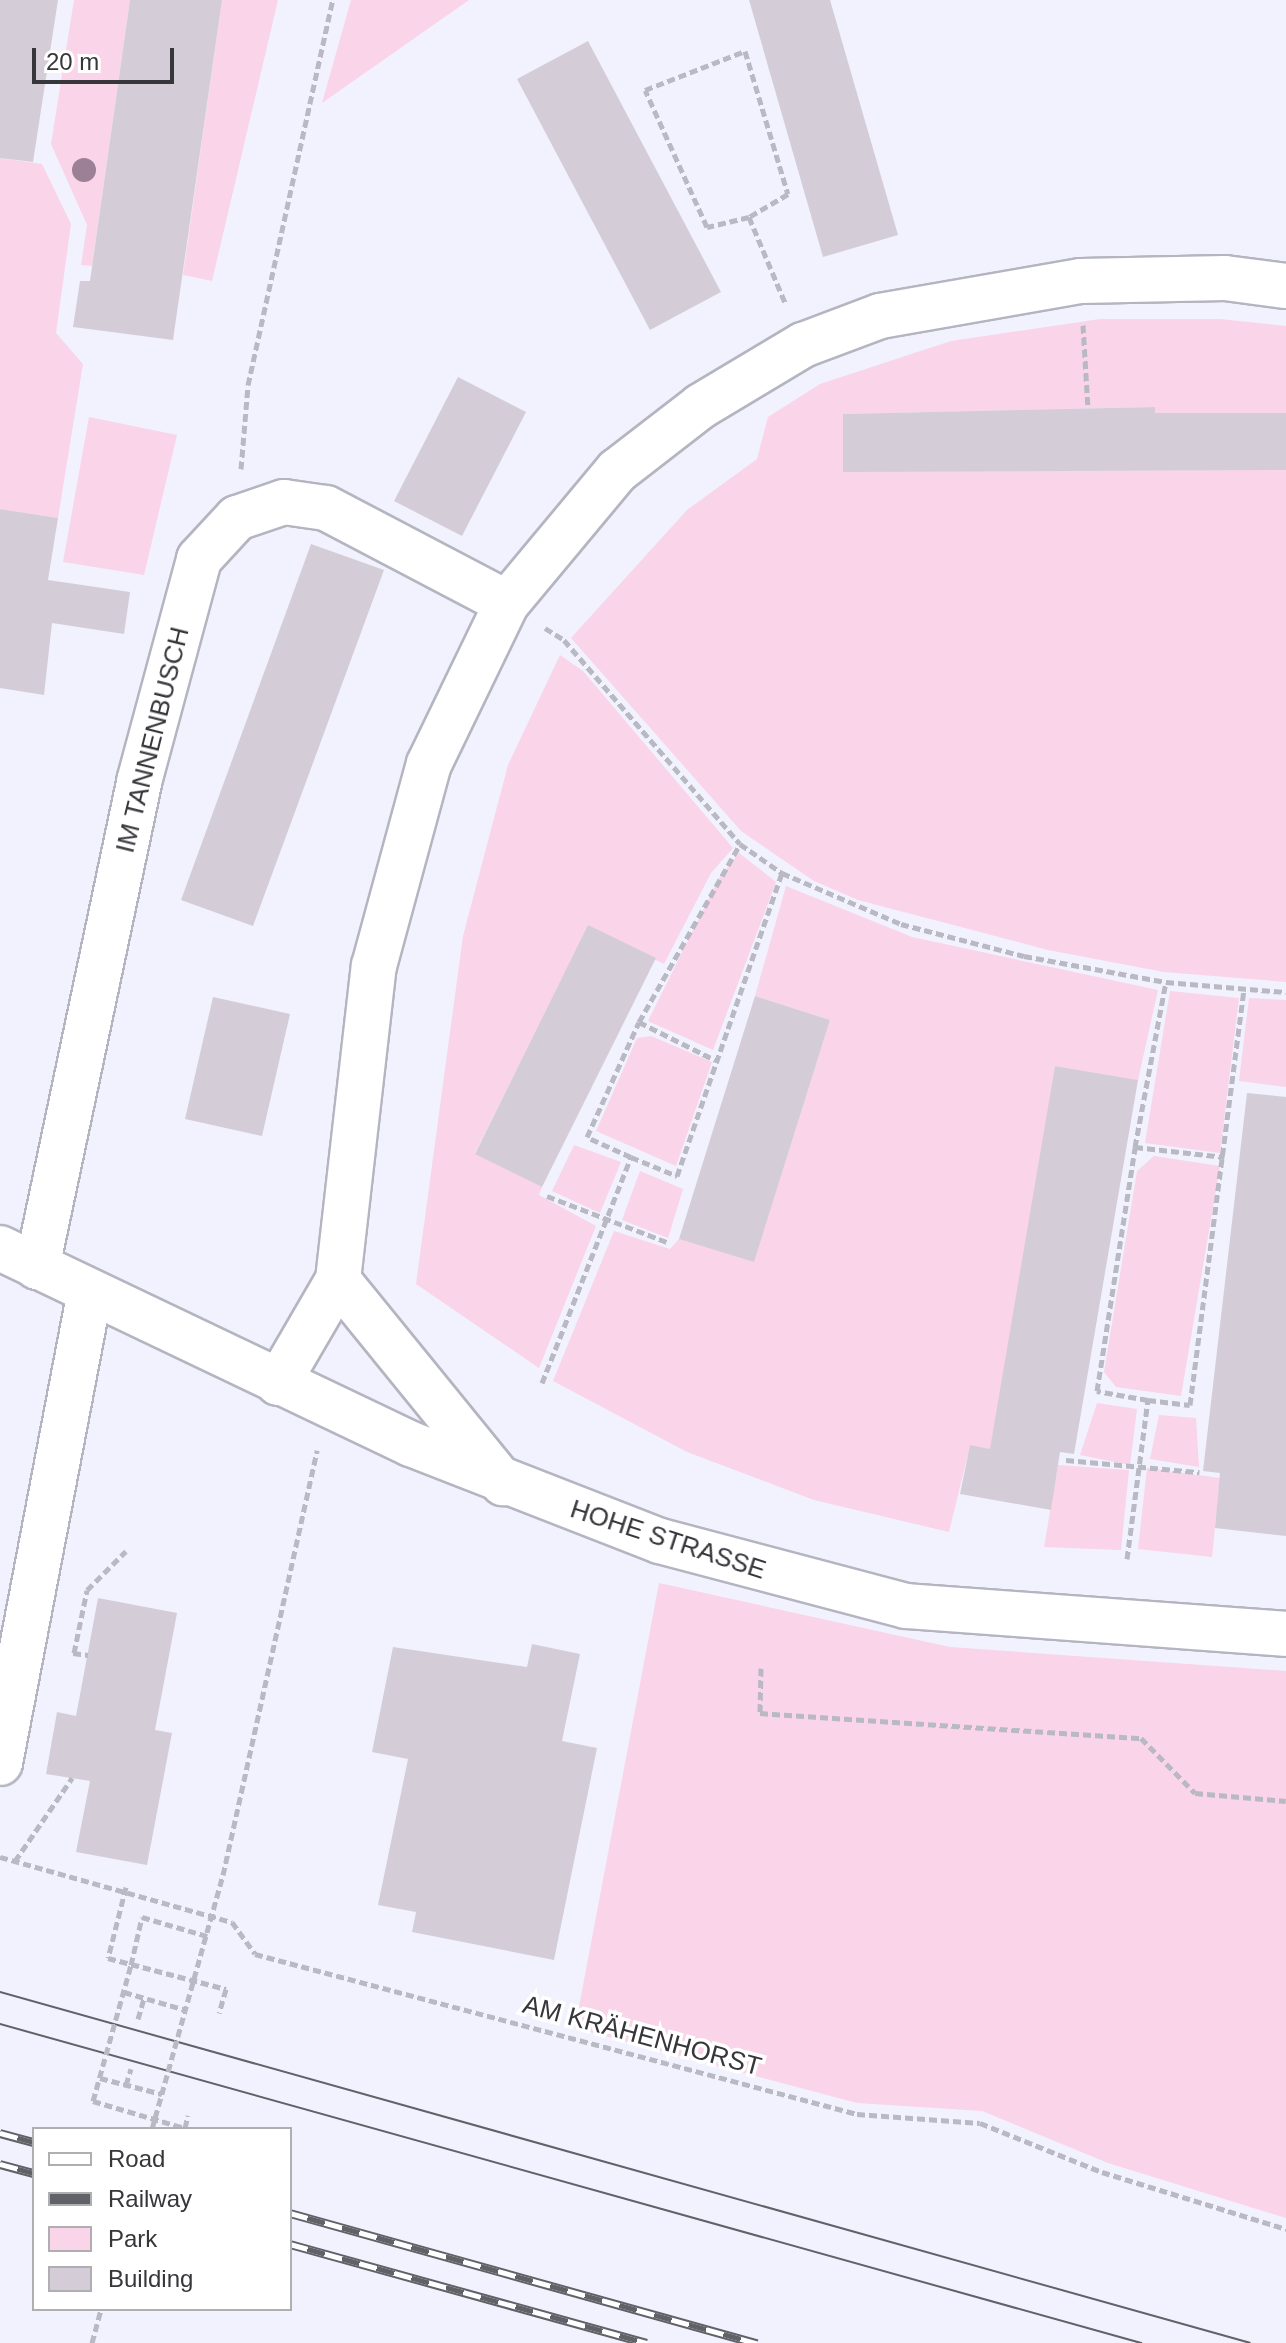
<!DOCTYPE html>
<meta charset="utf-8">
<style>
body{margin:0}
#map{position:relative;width:1286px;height:2343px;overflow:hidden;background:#f1f2fe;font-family:Arial,sans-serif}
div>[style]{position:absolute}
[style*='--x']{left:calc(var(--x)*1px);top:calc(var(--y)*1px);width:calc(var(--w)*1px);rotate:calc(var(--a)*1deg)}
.green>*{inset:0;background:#fad4e8}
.building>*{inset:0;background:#d4cdd8}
.path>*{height:5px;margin-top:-2.5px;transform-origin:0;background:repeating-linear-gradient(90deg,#b8b9c3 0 8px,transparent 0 12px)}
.roads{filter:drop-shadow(2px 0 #b4b5c0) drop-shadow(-2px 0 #b4b5c0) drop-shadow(0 2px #b4b5c0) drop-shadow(0 -2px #b4b5c0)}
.minor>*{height:44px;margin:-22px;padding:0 22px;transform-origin:22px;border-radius:22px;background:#fff}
.tram>*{height:2px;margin:-1px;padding:0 1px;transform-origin:1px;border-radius:1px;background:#616168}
.rail>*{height:9px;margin-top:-4.5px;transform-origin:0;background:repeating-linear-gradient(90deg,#fff 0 18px,#616168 0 36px);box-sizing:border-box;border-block:2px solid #616168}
.path-bridge>*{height:5px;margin-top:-2.5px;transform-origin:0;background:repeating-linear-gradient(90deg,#b8b9c3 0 8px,transparent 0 12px)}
.trees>*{width:24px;height:24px;margin:-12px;border-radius:50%;background:#9b8096}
span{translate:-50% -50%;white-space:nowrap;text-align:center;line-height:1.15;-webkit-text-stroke:7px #fff;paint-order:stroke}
.street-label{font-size:26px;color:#36363b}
.legend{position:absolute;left:32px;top:2127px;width:260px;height:184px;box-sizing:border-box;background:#fff;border:2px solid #afafb1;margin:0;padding:10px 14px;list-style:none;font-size:24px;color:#36363b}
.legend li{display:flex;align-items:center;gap:16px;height:40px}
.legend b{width:40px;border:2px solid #afafb1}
.scale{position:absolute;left:32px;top:48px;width:142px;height:36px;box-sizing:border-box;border:4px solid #36363b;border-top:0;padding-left:10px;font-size:24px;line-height:28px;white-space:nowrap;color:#36363b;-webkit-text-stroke:6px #fff;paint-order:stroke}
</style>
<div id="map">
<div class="green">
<i style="clip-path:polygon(74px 0,130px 0,92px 266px,81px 265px,87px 225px,51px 144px)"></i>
<i style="clip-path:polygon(222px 0,278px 0,212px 281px,183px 275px)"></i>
<i style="clip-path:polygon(351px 0,469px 0,322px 103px)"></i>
<i style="clip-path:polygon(0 158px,42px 164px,71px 224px,56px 333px,83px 364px,58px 518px,0 509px)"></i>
<i style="clip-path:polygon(1220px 319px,1286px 326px,1286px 413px,1155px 413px,1154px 407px,844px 414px,843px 471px,1286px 470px,1286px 982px,1164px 972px,1048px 950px,858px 900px,814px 881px,741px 831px,571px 638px,687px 510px,757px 459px,768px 417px,820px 384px,951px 341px,1100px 319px)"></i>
<i style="clip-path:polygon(89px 417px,177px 435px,144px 575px,63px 562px)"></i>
<i style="clip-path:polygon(560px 655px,583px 671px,733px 848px,711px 873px,664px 964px,588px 926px,475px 1153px,542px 1187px,539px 1195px,596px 1226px,539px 1368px,416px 1284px,463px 936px,508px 765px)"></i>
<i style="clip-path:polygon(739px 853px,776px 882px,713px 1050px,648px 1021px,719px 878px)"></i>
<i style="clip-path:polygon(786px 886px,912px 937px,1158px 990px,1138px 1080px,1055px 1066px,995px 1451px,970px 1446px,949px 1532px,814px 1500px,687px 1452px,553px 1381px,614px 1231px,670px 1249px,679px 1239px,754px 1261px,830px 1020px,755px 996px)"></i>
<i style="clip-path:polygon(1170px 991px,1239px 998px,1220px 1153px,1145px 1143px)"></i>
<i style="clip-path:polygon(1249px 998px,1286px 1000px,1286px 1087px,1239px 1081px)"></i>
<i style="clip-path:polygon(651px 1036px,712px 1062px,676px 1166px,596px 1131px,637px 1038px)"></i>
<i style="clip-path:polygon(574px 1145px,621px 1162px,600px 1213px,552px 1191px)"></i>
<i style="clip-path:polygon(1154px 1156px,1220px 1166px,1181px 1396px,1116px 1387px,1104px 1372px,1137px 1171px)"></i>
<i style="clip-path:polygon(640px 1171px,683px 1189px,668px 1238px,622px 1220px)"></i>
<i style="clip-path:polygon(1097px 1403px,1137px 1409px,1130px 1465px,1080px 1455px)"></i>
<i style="clip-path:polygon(1159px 1415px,1196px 1418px,1199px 1467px,1150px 1459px)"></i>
<i style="clip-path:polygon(1058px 1465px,1129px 1470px,1121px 1550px,1044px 1547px)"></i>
<i style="clip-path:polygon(1147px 1468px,1220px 1478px,1212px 1557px,1138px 1549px)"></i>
<i style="clip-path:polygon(659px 1583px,950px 1647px,1286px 1671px,1286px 2218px,1108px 2163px,982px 2111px,857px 2103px,575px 2028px)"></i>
</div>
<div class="building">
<i style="clip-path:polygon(0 0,58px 0,33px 162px,0 158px)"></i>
<i style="clip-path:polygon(130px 0,222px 0,173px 340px,73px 327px,80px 281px,90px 281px)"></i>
<i style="clip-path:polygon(749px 0,830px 0,898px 235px,823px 257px)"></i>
<i style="clip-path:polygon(588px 41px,721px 292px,650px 330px,517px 79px)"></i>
<i style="clip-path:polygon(458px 377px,526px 412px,462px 536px,394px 501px)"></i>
<i style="clip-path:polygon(1155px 407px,1155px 413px,1286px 413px,1286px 470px,843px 472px,843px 414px)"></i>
<i style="clip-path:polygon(0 509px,58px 518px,48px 580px,130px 592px,124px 634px,52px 623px,44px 695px,0 688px)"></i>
<i style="clip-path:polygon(311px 544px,384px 570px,253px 926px,181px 900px)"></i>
<i style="clip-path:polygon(588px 925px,656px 958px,542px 1187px,475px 1154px)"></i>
<i style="clip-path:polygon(755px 996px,830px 1020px,754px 1262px,679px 1239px)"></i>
<i style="clip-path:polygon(213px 997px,290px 1014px,262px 1136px,185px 1119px)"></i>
<i style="clip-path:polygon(1055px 1066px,1138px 1080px,1074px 1454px,1060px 1452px,1051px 1510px,960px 1494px,970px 1445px,990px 1449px)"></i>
<i style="clip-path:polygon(1247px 1093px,1286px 1097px,1286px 1536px,1215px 1528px,1220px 1473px,1203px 1471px)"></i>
<i style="clip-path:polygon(98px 1598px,177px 1613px,155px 1730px,172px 1733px,147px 1865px,76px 1852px,90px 1781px,46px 1774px,57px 1712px,76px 1716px)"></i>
<i style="clip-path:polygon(532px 1644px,580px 1654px,562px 1741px,597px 1748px,554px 1960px,412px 1932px,416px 1912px,378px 1905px,408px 1759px,372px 1752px,393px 1647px,527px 1667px)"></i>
</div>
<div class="path">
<i style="--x:745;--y:51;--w:149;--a:73.3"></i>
<i style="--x:788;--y:194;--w:45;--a:149.5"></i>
<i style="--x:749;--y:217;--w:43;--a:166.6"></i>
<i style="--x:707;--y:227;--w:150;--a:-114.3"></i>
<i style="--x:645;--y:90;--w:107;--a:-21.3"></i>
<i style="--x:749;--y:217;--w:95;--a:67.2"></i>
<i style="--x:1083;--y:325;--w:83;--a:86.6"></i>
<i style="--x:241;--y:469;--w:84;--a:-85.2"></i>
<i style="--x:248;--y:385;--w:394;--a:-77.6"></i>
<i style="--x:545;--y:628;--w:22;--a:32"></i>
<i style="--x:564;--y:640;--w:269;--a:49.2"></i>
<i style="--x:740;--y:844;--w:51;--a:34.6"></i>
<i style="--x:782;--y:873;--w:129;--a:23.2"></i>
<i style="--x:901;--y:924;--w:127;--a:14.6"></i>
<i style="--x:1024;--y:956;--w:144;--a:10.4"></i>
<i style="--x:1166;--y:982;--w:120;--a:4.8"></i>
<i style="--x:639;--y:1022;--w:205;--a:-60.4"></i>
<i style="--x:1135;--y:1147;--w:168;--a:-79.4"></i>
<i style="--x:631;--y:1157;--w:48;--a:-155.6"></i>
<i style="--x:587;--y:1137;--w:126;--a:-65.7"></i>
<i style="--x:639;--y:1022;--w:85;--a:26.6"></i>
<i style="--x:547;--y:1196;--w:129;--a:21"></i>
<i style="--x:542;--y:1383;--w:243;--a:-68.5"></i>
<i style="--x:631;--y:1157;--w:50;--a:22.4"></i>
<i style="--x:677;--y:1176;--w:321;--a:-70.9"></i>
<i style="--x:1148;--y:1400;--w:52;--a:-170"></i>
<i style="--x:1097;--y:1391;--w:247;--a:-81.1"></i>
<i style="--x:1135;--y:1147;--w:90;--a:6.4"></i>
<i style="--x:1066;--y:1460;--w:134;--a:5.2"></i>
<i style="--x:1127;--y:1559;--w:160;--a:-82.5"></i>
<i style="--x:1148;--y:1400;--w:42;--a:6.8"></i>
<i style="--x:1190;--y:1405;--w:418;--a:-82.6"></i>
<i style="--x:73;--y:1653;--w:15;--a:8"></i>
<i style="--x:74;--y:1653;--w:64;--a:-78.3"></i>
<i style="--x:87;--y:1590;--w:55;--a:-45"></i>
<i style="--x:761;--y:1668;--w:45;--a:91.3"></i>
<i style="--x:760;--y:1713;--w:382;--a:3.8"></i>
<i style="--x:1141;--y:1738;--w:77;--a:45.5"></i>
<i style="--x:1195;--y:1793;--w:91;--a:5"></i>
<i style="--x:0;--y:1857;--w:241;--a:15.7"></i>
<i style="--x:232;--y:1922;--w:39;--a:54"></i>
<i style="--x:255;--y:1954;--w:623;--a:14.88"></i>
<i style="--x:857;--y:2114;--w:123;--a:4.2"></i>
<i style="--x:980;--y:2123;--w:131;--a:21.9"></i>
<i style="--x:1102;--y:2172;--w:193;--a:17.2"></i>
<i style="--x:15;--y:1861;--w:101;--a:-55.5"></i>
<i style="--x:223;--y:1875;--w:435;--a:-77.5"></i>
<i style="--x:126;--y:1887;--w:73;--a:104.2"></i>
<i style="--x:108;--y:1958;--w:122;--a:14.7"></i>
<i style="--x:226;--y:1989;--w:25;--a:106"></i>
<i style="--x:131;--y:1965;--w:49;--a:-77.1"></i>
<i style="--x:142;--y:1917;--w:68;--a:16.3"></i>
<i style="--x:124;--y:1992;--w:65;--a:16.2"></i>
<i style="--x:138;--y:2019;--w:22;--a:-74"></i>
<i style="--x:100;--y:2078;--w:64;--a:14.5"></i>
<i style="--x:126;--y:2085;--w:17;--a:-73"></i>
<i style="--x:93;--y:2101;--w:96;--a:16.4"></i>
<i style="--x:185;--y:2128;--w:13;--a:-77"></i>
<i style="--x:92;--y:2343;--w:35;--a:-75"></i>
</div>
<div class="roads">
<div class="minor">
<i style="--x:0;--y:1248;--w:455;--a:25.5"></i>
<i style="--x:411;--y:1444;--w:267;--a:21.3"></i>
<i style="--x:660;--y:1541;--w:254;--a:14.8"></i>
<i style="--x:906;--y:1606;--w:381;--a:4.2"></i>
<i style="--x:37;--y:1267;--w:496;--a:-78.1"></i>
<i style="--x:139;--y:782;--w:231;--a:-74.9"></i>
<i style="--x:199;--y:559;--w:56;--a:-47.2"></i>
<i style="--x:237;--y:518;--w:50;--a:-18.8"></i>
<i style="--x:284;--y:502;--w:42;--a:8.1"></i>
<i style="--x:326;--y:508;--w:204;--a:27.7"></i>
<i style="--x:338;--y:1280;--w:262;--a:50.9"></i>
<i style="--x:278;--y:1383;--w:119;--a:-59.8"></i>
<i style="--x:338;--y:1280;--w:316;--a:-83.5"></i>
<i style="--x:374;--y:966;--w:209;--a:-74.8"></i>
<i style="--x:429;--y:764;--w:179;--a:-64.2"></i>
<i style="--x:507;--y:603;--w:172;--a:-50.2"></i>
<i style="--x:617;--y:471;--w:106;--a:-37.7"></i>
<i style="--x:701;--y:406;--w:119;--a:-30.9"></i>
<i style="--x:803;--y:345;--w:82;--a:-20.6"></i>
<i style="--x:880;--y:316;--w:204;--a:-9.9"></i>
<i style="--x:1081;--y:281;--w:144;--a:-1.2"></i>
<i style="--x:1225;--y:278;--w:62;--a:7.5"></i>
<i style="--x:0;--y:1763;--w:479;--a:-79.2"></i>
</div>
</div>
<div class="tram">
<i style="--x:0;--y:1992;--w:1298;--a:15.68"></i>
<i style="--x:0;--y:2024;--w:1185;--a:15.62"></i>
</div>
<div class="rail">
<i style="--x:0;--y:2133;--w:35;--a:15"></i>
<i style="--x:0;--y:2164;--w:35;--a:15"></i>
<i style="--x:290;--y:2213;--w:485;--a:15.6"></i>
<i style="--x:290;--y:2244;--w:370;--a:15.5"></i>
</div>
<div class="path-bridge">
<i style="--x:93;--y:2101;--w:141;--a:-74.4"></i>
<i style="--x:152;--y:2129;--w:264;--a:-74.4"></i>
</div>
<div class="trees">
<i style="left:84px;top:170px"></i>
</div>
<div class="street-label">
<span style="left:153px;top:740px;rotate:-76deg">IM TANNENBUSCH</span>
<span style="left:668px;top:1540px;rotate:18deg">HOHE STRASSE</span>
<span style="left:642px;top:2036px;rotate:15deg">AM KRÄHENHORST</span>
</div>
<ul class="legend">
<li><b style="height:10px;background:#fff"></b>Road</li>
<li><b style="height:10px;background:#616168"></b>Railway</li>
<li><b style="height:22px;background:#fad4e8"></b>Park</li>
<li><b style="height:22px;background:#d4cdd8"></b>Building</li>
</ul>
<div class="scale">20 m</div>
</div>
